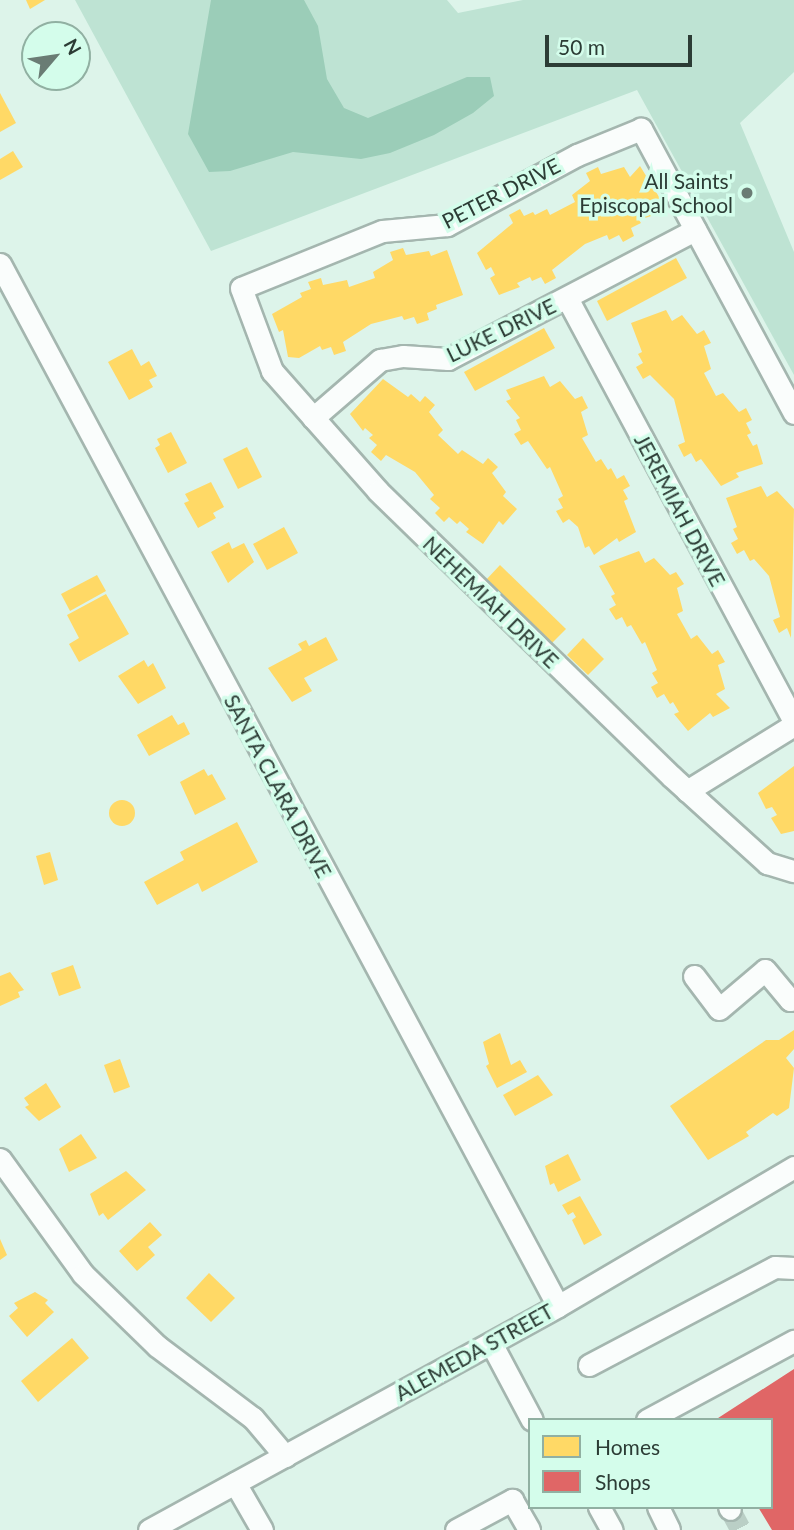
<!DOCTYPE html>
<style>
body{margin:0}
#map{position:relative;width:794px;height:1530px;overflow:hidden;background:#ddf4ea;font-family:Lato,sans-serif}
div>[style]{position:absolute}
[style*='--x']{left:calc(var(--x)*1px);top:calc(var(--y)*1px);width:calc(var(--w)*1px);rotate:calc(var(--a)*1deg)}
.green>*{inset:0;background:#bee3d3}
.water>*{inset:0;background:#9bcdb8}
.homes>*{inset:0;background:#ffd966}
.round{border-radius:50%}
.shops>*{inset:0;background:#e06666}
.minor-tunnel>*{height:21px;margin-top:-10.5px;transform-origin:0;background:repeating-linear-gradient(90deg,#bacfc6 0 21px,transparent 0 31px)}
.roads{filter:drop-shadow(2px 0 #a4b6af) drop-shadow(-2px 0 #a4b6af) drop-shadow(0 2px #a4b6af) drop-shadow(0 -2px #a4b6af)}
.minor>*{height:21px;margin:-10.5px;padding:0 10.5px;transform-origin:10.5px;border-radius:10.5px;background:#fafdfc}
.dots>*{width:19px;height:19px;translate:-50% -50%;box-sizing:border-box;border:4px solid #d4fdeb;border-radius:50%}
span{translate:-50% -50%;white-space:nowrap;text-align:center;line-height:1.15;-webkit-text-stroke:7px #d4fdeb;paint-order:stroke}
.poi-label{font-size:21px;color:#2c3c35}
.right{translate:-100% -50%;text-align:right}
.street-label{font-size:21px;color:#2c3c35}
.legend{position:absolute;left:528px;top:1418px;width:245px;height:91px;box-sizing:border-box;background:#d4fdeb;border:2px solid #91b0a2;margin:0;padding:9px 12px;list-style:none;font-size:21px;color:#2c3c35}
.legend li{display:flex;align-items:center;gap:14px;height:35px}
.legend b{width:35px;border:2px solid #91b0a2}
.north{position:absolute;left:21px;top:21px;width:70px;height:70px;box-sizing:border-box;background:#d4fdeb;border:2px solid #91b0a2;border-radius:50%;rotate:61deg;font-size:19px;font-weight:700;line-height:28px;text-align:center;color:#2c3c35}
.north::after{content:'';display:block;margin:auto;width:24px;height:32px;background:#6a7c74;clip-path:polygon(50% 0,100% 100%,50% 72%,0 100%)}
.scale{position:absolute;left:545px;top:35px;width:147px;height:32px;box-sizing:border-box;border:4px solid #2c3c35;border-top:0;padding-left:9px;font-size:21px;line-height:24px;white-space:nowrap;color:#2c3c35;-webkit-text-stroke:5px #d4fdeb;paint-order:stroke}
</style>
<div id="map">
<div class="green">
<i style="clip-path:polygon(75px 0,447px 0,458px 13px,523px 0,794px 0,794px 72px,740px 123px,794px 252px,794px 375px,637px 90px,211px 251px)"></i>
</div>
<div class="water">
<i style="clip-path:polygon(211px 0,304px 0,318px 26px,327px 79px,344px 108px,368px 118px,467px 77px,490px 77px,494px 96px,473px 113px,434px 135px,390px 153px,361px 159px,293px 152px,230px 171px,209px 172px,188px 134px)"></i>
</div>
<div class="homes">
<i style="clip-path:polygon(26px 0,45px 0,30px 9px)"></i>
<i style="clip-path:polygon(0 93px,16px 123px,0 132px)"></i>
<i style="clip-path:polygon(13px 151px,23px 167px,0 180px,0 159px)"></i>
<i style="clip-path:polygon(640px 166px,664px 205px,657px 214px,639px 220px,641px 223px,631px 228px,634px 236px,623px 242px,619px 235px,609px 240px,607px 235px,585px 244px,552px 270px,556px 278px,545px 284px,541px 277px,532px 281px,530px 277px,517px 283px,520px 287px,499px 295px,490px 278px,495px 275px,491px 267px,486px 270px,477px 253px,513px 223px,509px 215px,520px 209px,524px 216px,533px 212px,535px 215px,547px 209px,550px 215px,575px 202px,572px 195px,590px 181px,586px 173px,598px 167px,601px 174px,624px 167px,630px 177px)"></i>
<i style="clip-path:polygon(403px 248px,406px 255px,429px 251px,431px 256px,447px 250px,463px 295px,436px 305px,437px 309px,427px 313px,429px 320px,417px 324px,414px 317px,404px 320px,402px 316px,371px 324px,343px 342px,346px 351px,334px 355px,331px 347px,322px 350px,320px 346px,299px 358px,288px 357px,283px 330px,279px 332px,272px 314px,302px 297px,300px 293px,311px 289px,308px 282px,321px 278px,323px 285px,347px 280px,349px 287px,375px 278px,373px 272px,393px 260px,390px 252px)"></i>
<i style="clip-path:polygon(676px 258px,687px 278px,607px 321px,597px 301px)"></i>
<i style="clip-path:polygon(666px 310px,672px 321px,682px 315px,697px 334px,704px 330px,711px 343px,704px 346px,711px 369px,704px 373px,716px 396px,723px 393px,739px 412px,746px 408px,752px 420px,746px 423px,751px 433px,747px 435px,753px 446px,757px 444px,763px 464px,736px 473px,739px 477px,721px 486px,701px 459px,696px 462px,691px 453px,684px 457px,678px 445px,685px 442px,674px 399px,650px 375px,643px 379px,636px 367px,643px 363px,638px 354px,642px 352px,631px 323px)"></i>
<i style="clip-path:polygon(544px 328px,555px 348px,475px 391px,464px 372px)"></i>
<i style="clip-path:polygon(132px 349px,141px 366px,149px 361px,157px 376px,149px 380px,153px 387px,129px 400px,108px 362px)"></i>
<i style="clip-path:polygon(544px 376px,550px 387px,560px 381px,575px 399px,582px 396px,588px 408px,581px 412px,588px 435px,582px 438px,596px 462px,601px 459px,608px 470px,611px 468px,617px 479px,624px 475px,630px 486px,623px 490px,628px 499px,624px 501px,636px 532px,619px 542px,617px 538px,594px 555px,589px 546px,585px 548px,578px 527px,569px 519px,563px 523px,556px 511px,563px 508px,558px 499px,563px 496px,550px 467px,547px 469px,528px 441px,521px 445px,514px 434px,521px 430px,516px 420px,520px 418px,506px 401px,511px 399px,506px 390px)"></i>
<i style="clip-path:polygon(383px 379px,408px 397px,411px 394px,420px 402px,425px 396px,435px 405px,429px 412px,443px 430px,438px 435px,458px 454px,462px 450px,483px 464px,488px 458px,498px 467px,492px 473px,506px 492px,503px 496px,517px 509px,503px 525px,499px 521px,483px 544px,466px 532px,469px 529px,460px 521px,457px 524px,449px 517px,444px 522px,435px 513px,440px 508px,430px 499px,434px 495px,415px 472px,386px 455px,381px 461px,371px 452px,377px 445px,369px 438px,373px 435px,365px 428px,363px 431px,350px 414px)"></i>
<i style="clip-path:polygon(171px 432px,187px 463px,168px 473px,155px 448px,160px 445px,157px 439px)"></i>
<i style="clip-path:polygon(247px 447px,262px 477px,238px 489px,223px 459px)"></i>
<i style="clip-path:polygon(211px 482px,224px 507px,213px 513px,216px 518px,198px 528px,184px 503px,189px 501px,185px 494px)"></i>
<i style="clip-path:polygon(761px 486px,767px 497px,777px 491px,794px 509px,791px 638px,787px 628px,779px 633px,773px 620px,780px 617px,769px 576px,754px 559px,750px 561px,744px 550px,737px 554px,731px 543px,738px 539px,733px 529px,737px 527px,726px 498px)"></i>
<i style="clip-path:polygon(284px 527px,298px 553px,267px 570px,253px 544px)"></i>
<i style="clip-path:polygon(229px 542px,232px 549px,244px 543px,254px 562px,228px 583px,211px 552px)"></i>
<i style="clip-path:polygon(639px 551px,645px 563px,654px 558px,670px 575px,676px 572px,684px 584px,677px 588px,683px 611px,677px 614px,691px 639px,697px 635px,712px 654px,718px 650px,725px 662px,718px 665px,725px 689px,716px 694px,730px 708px,713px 717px,710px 713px,688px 731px,674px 714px,679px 712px,673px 702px,670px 704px,664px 694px,657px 698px,651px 687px,658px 683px,652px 673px,657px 670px,645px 642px,642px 644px,631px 625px,627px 627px,622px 617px,616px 620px,609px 609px,616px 605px,611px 596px,615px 594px,599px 566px)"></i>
<i style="clip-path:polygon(500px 565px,566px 629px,551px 644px,485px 581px)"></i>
<i style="clip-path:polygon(97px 575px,106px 591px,70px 611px,61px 594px)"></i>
<i style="clip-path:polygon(106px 594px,129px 634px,79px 662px,69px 644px,79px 638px,67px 615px)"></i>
<i style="clip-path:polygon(326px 637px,338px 660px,304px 678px,312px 691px,292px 702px,268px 668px,302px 650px,298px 644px,306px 640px,309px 646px)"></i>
<i style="clip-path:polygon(583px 638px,604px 659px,588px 675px,567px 655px)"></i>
<i style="clip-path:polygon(144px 660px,148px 667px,153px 663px,166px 688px,138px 704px,118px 676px)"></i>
<i style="clip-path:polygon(172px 715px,178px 725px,184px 722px,190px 734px,149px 756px,137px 735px)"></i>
<i style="clip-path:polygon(794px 766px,794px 831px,781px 834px,771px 818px,777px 815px,772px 807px,766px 809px,758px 793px)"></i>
<i style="clip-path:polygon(204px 769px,208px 776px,212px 774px,226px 799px,195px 815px,180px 782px)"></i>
<i class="round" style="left:109px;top:800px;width:26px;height:26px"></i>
<i style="clip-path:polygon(237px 822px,258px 862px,202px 892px,198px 883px,157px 905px,144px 882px,184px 860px,180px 852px)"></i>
<i style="clip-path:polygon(50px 852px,58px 880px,44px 885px,36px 856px)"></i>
<i style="clip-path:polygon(73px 965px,81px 988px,59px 996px,51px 973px)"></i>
<i style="clip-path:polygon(10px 972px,24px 990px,18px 992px,20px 997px,0 1006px,0 976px)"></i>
<i style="clip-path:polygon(794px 1030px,794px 1049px,786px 1058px,794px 1068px,789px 1108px,777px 1116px,773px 1113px,746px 1132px,749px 1136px,708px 1160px,670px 1106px,766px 1040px,779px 1040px)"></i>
<i style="clip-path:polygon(500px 1033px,511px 1065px,520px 1060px,527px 1072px,497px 1088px,486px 1066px,489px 1064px,483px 1042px)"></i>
<i style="clip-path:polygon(120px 1059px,130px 1087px,114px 1093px,104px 1065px)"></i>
<i style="clip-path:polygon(538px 1075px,553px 1095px,515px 1116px,503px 1095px)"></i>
<i style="clip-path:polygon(46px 1083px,61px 1107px,39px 1121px,25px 1107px,29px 1105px,24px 1098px)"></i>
<i style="clip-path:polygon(81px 1134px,97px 1158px,69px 1172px,59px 1149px)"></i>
<i style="clip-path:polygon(568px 1154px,581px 1180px,558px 1192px,554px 1183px,550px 1185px,545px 1166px)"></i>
<i style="clip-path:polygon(126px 1171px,146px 1190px,108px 1220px,103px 1213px,99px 1216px,90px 1194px)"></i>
<i style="clip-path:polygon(580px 1196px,602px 1235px,584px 1245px,572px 1220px,576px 1217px,573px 1212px,568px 1215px,562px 1205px)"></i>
<i style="clip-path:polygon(150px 1222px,162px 1235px,148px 1247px,155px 1255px,137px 1271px,119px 1251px)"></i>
<i style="clip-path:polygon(0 1239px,7px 1255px,0 1260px)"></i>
<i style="clip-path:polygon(209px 1273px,235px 1298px,211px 1322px,186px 1298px)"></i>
<i style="clip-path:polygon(35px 1292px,48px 1300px,45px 1303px,54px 1312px,27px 1337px,9px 1316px,18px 1308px,14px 1303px)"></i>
<i style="clip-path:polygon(72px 1338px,89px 1358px,38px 1402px,21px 1381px)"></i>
</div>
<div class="shops">
<i style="clip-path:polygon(794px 1369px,794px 1530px,772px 1530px,758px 1507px,771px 1507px,771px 1420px,715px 1420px)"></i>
</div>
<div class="minor-tunnel">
<i style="--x:730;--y:1509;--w:24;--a:62"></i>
</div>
<div class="roads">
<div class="minor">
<i style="--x:0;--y:264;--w:1182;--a:61.83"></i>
<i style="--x:567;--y:298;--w:480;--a:61.8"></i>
<i style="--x:794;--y:413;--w:323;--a:-118.3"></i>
<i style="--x:641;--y:129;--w:69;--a:157.9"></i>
<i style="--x:577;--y:155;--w:148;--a:151.7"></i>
<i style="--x:447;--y:225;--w:65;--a:174.7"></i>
<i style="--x:382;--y:231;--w:152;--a:158"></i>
<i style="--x:241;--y:288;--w:89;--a:69.5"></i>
<i style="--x:272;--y:371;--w:160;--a:48.5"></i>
<i style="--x:378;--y:491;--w:409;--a:44.2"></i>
<i style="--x:671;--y:776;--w:130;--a:42.2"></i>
<i style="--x:767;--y:863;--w:28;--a:17"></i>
<i style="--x:313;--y:418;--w:89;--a:-40.9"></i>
<i style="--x:380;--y:360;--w:23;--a:-10"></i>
<i style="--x:403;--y:356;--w:45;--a:3.8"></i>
<i style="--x:448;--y:359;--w:279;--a:-27.6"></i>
<i style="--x:687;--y:791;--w:126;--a:-31.7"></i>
<i style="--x:694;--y:976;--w:41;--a:52.9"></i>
<i style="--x:719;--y:1009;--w:60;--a:-40.3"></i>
<i style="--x:765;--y:970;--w:39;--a:50"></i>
<i style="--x:790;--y:1000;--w:4;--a:-27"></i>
<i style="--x:0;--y:1159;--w:142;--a:54.2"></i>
<i style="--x:83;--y:1274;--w:103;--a:44.2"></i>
<i style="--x:157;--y:1346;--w:120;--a:36.9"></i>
<i style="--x:253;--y:1418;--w:50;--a:49.9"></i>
<i style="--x:491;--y:1343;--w:87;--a:62"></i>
<i style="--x:589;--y:1365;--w:210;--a:-27.8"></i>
<i style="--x:775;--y:1267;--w:19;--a:3"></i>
<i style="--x:647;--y:1420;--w:167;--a:-28.3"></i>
<i style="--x:235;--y:1483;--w:54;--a:60.1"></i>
<i style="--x:599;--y:1507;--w:26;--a:61"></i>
<i style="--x:658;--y:1507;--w:25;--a:64"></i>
<i style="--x:729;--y:1507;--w:2;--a:63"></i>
<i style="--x:149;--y:1530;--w:466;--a:-28.7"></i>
<i style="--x:558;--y:1306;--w:274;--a:-30.5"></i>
<i style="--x:456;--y:1530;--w:64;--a:-28.2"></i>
<i style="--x:512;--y:1500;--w:34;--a:60"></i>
</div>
</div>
<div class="dots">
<i style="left:747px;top:193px;background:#6a7c74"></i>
</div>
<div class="poi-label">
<span class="right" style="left:733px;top:193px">All Saints'<br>Episcopal School</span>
</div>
<div class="street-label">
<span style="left:501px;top:193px;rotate:-27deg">PETER DRIVE</span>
<span style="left:501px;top:330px;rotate:-26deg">LUKE DRIVE</span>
<span style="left:680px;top:510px;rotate:62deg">JEREMIAH DRIVE</span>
<span style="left:491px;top:602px;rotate:44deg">NEHEMIAH DRIVE</span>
<span style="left:278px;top:786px;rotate:62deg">SANTA CLARA DRIVE</span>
<span style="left:474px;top:1352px;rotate:-29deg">ALEMEDA STREET</span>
</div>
<ul class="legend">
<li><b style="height:19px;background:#ffd966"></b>Homes</li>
<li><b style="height:19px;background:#e06666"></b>Shops</li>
</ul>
<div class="north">N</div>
<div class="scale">50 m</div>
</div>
